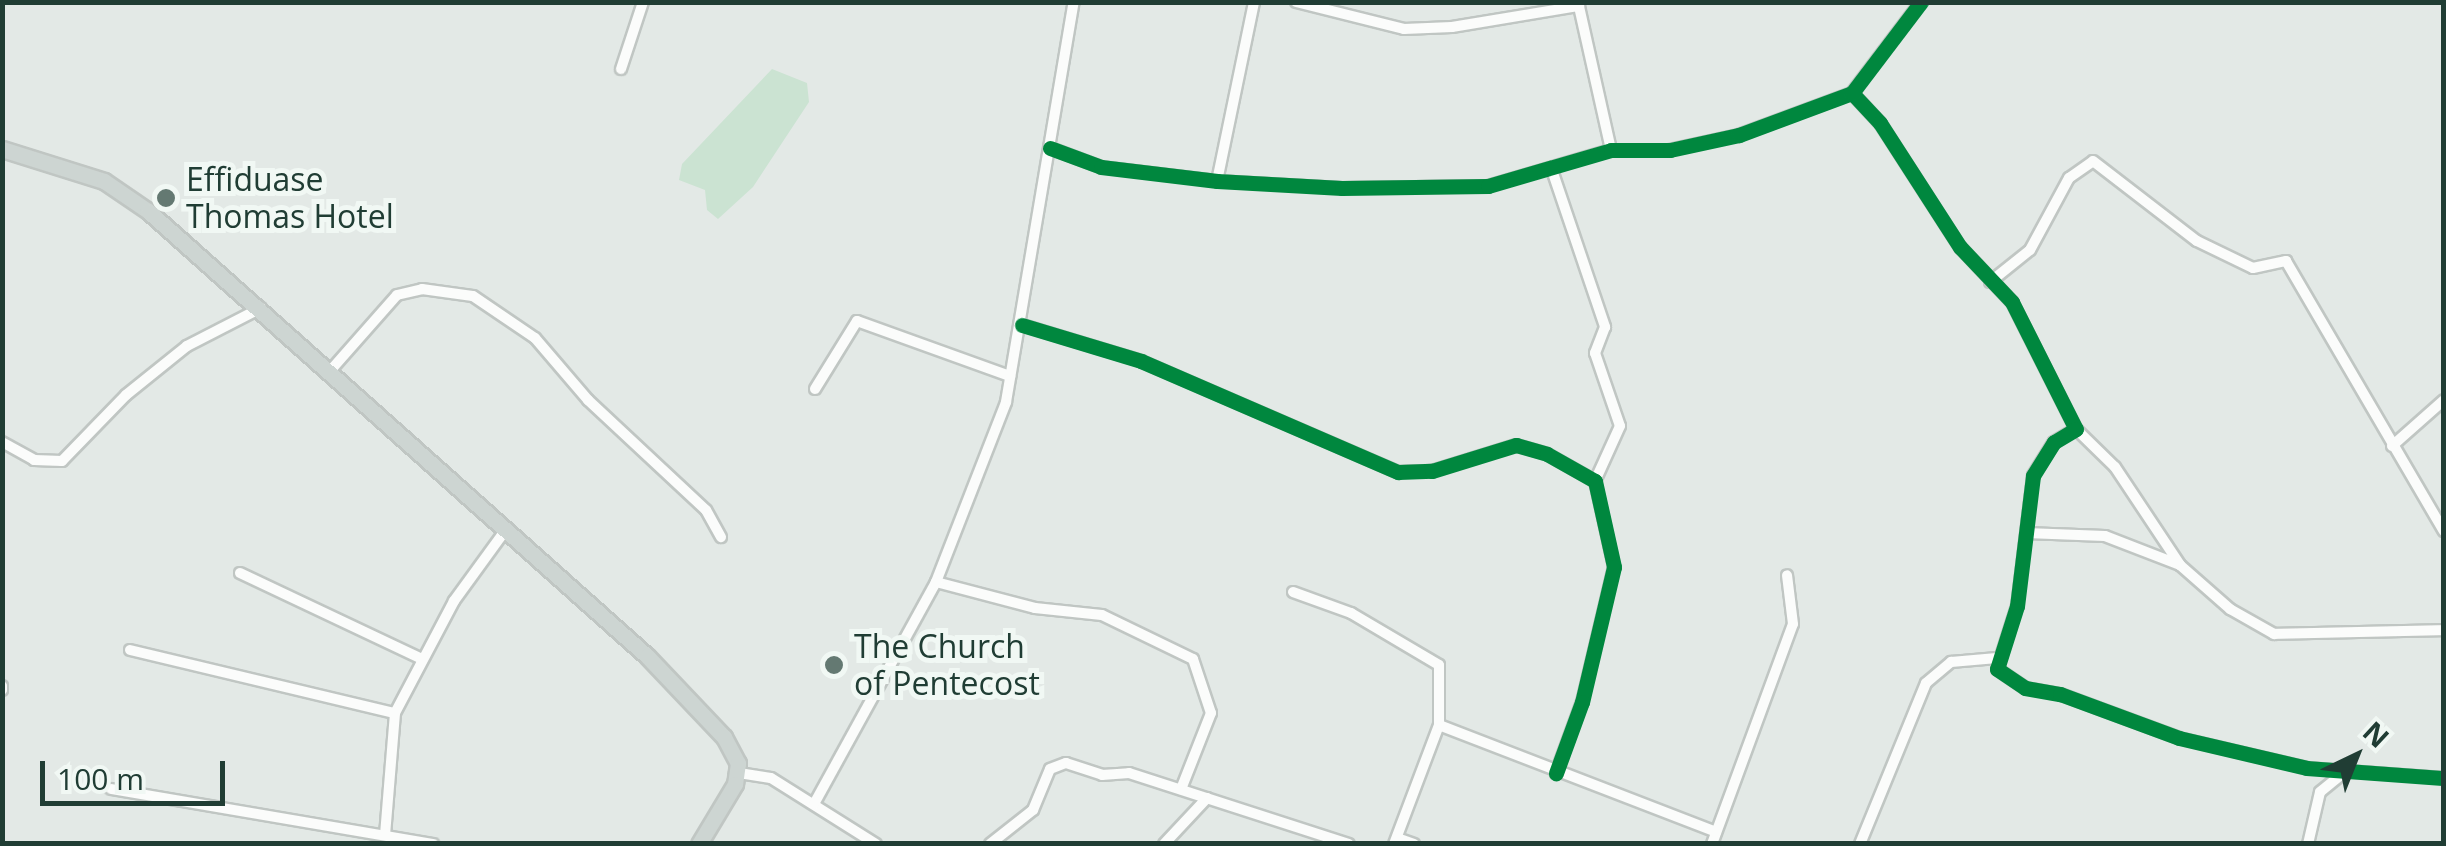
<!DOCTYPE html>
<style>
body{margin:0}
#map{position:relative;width:2446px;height:846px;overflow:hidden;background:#e3e9e6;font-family:"Open Sans",sans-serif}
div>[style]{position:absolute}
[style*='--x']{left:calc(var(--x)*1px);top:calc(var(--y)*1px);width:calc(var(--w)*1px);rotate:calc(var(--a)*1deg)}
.green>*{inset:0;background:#cbe3d2}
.roads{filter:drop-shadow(2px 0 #c0c6c3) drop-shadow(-2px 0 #c0c6c3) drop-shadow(0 2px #c0c6c3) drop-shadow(0 -2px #c0c6c3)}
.minor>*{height:10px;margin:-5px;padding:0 5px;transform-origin:5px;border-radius:5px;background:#fbfcfb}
.primary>*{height:15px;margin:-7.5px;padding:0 7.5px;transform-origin:7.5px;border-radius:7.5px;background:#cdd5d2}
.cycleway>*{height:15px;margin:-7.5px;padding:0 7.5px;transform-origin:7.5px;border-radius:7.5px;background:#00873e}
.dots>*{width:28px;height:28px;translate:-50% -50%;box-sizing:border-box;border:5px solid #f1f8f4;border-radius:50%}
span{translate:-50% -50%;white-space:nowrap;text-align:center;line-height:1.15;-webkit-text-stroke:10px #f1f8f4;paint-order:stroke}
.poi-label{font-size:32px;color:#203d34}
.left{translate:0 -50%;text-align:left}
.frame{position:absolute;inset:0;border:5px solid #203d34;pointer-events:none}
.north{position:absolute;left:2306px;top:706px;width:100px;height:100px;-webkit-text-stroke:8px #f1f8f4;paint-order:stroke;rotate:43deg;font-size:28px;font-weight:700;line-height:40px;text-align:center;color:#203d34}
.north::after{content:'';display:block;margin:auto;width:35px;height:45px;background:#203d34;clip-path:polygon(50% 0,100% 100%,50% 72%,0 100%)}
.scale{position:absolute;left:40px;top:761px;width:185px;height:45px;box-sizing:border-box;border:5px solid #203d34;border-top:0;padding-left:12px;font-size:30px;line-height:35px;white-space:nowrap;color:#203d34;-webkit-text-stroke:8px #f1f8f4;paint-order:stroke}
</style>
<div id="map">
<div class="green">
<i style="clip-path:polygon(772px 69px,807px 83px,809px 102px,753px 187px,718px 219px,707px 210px,705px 190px,679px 180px,682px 164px)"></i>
</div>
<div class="roads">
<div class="minor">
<i style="--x:1296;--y:2;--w:111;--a:14"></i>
<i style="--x:1404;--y:29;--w:48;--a:-2.4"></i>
<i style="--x:1452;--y:27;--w:129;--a:-9.4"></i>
<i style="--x:1578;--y:2;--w:152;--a:77.4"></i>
<i style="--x:621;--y:69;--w:71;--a:-71.8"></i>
<i style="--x:1852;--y:93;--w:41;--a:47"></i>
<i style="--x:1880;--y:123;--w:148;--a:57.2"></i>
<i style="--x:1960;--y:247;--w:76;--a:46.6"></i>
<i style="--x:2012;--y:302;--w:142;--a:63.3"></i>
<i style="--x:2076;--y:429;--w:26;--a:149"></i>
<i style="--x:2054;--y:442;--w:40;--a:122"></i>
<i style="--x:2033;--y:476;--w:131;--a:97"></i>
<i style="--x:2017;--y:606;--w:66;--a:107.6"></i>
<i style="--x:1997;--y:669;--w:34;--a:34"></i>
<i style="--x:2025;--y:688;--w:36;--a:10"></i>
<i style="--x:2060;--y:694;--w:127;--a:20.3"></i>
<i style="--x:2179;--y:738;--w:131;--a:13.2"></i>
<i style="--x:2307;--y:768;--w:137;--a:4.2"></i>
<i style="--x:1050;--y:148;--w:54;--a:20.4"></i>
<i style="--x:1101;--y:167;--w:117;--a:6.9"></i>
<i style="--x:1217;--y:181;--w:125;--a:3.2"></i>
<i style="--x:1342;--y:188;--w:146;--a:-0.8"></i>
<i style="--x:1488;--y:186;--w:128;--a:-16.3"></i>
<i style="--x:1611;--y:150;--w:59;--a:0"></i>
<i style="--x:1670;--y:150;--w:71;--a:-12.3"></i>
<i style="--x:1739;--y:135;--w:121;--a:-20.4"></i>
<i style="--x:1852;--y:93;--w:114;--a:-52.8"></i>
<i style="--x:1552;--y:170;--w:166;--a:71.3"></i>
<i style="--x:1605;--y:327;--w:28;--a:111"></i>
<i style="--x:1595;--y:353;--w:77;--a:71.1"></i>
<i style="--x:1620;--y:426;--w:60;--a:114.4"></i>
<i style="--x:1217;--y:181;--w:183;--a:-78.3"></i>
<i style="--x:1990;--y:282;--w:51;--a:-38.7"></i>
<i style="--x:2030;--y:250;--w:82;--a:-61.6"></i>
<i style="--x:2069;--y:178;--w:29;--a:-35"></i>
<i style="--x:2093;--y:161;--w:131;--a:37.6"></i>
<i style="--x:2197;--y:241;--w:62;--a:25.7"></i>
<i style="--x:2253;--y:268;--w:34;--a:-12"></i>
<i style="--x:2286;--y:261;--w:313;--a:59.7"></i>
<i style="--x:1022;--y:325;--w:124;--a:16.8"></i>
<i style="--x:1141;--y:361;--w:280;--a:23.4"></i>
<i style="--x:1398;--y:472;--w:34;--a:-2"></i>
<i style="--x:1432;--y:471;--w:88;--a:-17.2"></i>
<i style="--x:1516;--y:445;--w:32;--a:16"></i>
<i style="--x:1547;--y:454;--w:55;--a:29.4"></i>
<i style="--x:1595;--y:481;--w:88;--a:77.5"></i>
<i style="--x:1614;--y:567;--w:139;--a:103.3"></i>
<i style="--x:1582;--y:702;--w:76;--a:110.1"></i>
<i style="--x:330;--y:371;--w:101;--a:-48.6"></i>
<i style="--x:397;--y:295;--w:26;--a:-13"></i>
<i style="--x:422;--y:289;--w:51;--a:7.8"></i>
<i style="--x:473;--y:296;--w:75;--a:34.1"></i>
<i style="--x:535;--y:338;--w:82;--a:49.5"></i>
<i style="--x:588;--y:400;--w:161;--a:43"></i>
<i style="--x:706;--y:510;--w:31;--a:61"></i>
<i style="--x:815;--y:389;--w:80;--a:-58.3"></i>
<i style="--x:857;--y:321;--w:163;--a:19.8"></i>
<i style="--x:2076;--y:429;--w:54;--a:44.3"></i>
<i style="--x:2115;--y:467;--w:118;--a:56.4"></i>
<i style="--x:2180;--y:565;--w:67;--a:41.3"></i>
<i style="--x:2230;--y:609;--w:51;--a:29.6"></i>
<i style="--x:2274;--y:634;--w:170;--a:-1.3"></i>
<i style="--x:2;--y:442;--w:37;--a:29"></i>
<i style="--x:34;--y:460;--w:28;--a:2"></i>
<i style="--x:62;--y:461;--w:92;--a:-45.9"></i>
<i style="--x:126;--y:395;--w:78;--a:-38.8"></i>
<i style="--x:187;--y:346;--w:83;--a:-27.2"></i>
<i style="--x:2392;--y:446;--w:69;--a:-41.5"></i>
<i style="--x:2026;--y:533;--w:79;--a:2.2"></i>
<i style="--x:2105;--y:536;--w:80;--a:21.1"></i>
<i style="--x:240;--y:573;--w:199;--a:25.3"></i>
<i style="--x:936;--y:582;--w:102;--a:14.7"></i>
<i style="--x:1035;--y:608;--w:67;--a:6"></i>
<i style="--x:1102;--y:615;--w:101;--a:25.8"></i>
<i style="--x:1193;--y:659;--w:57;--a:71.6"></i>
<i style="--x:1211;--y:713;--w:82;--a:111.5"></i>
<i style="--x:1293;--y:592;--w:62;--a:19.9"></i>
<i style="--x:1351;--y:613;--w:102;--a:30.6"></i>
<i style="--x:1439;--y:665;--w:60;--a:90"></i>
<i style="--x:1439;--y:725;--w:127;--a:110.7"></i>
<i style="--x:130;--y:650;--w:272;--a:13.4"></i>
<i style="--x:2;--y:686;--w:4;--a:90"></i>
<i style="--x:1439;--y:725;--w:297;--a:21.1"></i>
<i style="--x:739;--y:773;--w:32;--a:9"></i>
<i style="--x:771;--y:778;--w:124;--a:32.2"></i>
<i style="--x:111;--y:789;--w:327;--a:9.7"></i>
<i style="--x:814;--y:804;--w:253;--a:-61.2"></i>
<i style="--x:936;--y:582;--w:193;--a:-68.7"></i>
<i style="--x:1006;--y:402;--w:406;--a:-80.4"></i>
<i style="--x:385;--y:835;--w:122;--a:-85.3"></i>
<i style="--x:395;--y:713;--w:127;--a:-62.2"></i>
<i style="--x:454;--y:601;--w:90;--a:-54"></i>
<i style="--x:1397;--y:838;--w:18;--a:19"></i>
<i style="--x:990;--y:844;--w:55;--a:-38.3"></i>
<i style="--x:1033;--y:810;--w:44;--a:-67.5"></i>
<i style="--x:1050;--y:769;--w:17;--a:-21"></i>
<i style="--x:1066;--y:763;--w:38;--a:18"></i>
<i style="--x:1102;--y:775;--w:27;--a:-4"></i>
<i style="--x:1129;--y:773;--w:231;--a:17.9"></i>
<i style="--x:1164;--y:844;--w:63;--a:-46.9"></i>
<i style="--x:1712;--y:844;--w:234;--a:-69.8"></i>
<i style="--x:1793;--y:624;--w:49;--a:-97"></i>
<i style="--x:1860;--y:844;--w:174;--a:-67.7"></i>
<i style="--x:1926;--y:683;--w:33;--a:-40"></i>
<i style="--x:1951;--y:662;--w:46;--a:-5"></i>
<i style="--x:2308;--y:844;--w:53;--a:-77"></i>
<i style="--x:2320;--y:792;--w:35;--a:-39"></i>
</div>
<div class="primary">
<i style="--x:2;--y:149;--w:107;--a:17.4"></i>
<i style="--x:104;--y:181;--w:53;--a:34.3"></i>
<i style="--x:148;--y:211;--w:669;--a:41.73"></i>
<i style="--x:647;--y:656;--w:112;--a:46.5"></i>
<i style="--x:724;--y:737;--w:30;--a:62"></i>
<i style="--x:738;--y:763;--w:21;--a:98"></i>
<i style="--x:735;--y:784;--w:70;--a:121"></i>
</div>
</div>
<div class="cycleway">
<i style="--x:1852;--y:93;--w:41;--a:47"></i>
<i style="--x:1880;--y:123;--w:148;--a:57.2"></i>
<i style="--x:1960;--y:247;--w:76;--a:46.6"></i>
<i style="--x:2012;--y:302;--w:142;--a:63.3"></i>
<i style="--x:2076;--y:429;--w:26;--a:149"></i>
<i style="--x:2054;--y:442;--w:40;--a:122"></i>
<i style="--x:2033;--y:476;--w:131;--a:97"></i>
<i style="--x:2017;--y:606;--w:66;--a:107.6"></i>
<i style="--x:1997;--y:669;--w:34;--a:34"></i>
<i style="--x:2025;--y:688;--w:36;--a:10"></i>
<i style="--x:2060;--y:694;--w:127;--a:20.3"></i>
<i style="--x:2179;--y:738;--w:131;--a:13.2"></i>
<i style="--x:2307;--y:768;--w:137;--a:4.2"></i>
<i style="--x:1050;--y:148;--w:54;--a:20.4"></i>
<i style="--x:1101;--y:167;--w:117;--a:6.9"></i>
<i style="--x:1217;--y:181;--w:125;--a:3.2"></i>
<i style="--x:1342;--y:188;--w:146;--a:-0.8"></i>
<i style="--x:1488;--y:186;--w:128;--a:-16.3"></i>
<i style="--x:1611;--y:150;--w:59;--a:0"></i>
<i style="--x:1670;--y:150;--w:71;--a:-12.3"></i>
<i style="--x:1739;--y:135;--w:121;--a:-20.4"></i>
<i style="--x:1852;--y:93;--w:114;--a:-52.8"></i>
<i style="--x:1022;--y:325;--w:124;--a:16.8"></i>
<i style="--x:1141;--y:361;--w:280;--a:23.4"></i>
<i style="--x:1398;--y:472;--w:34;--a:-2"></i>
<i style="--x:1432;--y:471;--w:88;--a:-17.2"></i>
<i style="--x:1516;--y:445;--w:32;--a:16"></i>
<i style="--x:1547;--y:454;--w:55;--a:29.4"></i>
<i style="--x:1595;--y:481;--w:88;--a:77.5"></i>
<i style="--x:1614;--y:567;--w:139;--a:103.3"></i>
<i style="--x:1582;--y:702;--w:76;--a:110.1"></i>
</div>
<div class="dots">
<i style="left:166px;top:198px;background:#647972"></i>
<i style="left:834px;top:665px;background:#647972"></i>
</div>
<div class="poi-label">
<span class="left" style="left:186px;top:198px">Effiduase<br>Thomas Hotel</span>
<span class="left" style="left:854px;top:665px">The Church<br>of Pentecost</span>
</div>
<div class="frame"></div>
<div class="north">N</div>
<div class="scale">100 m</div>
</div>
